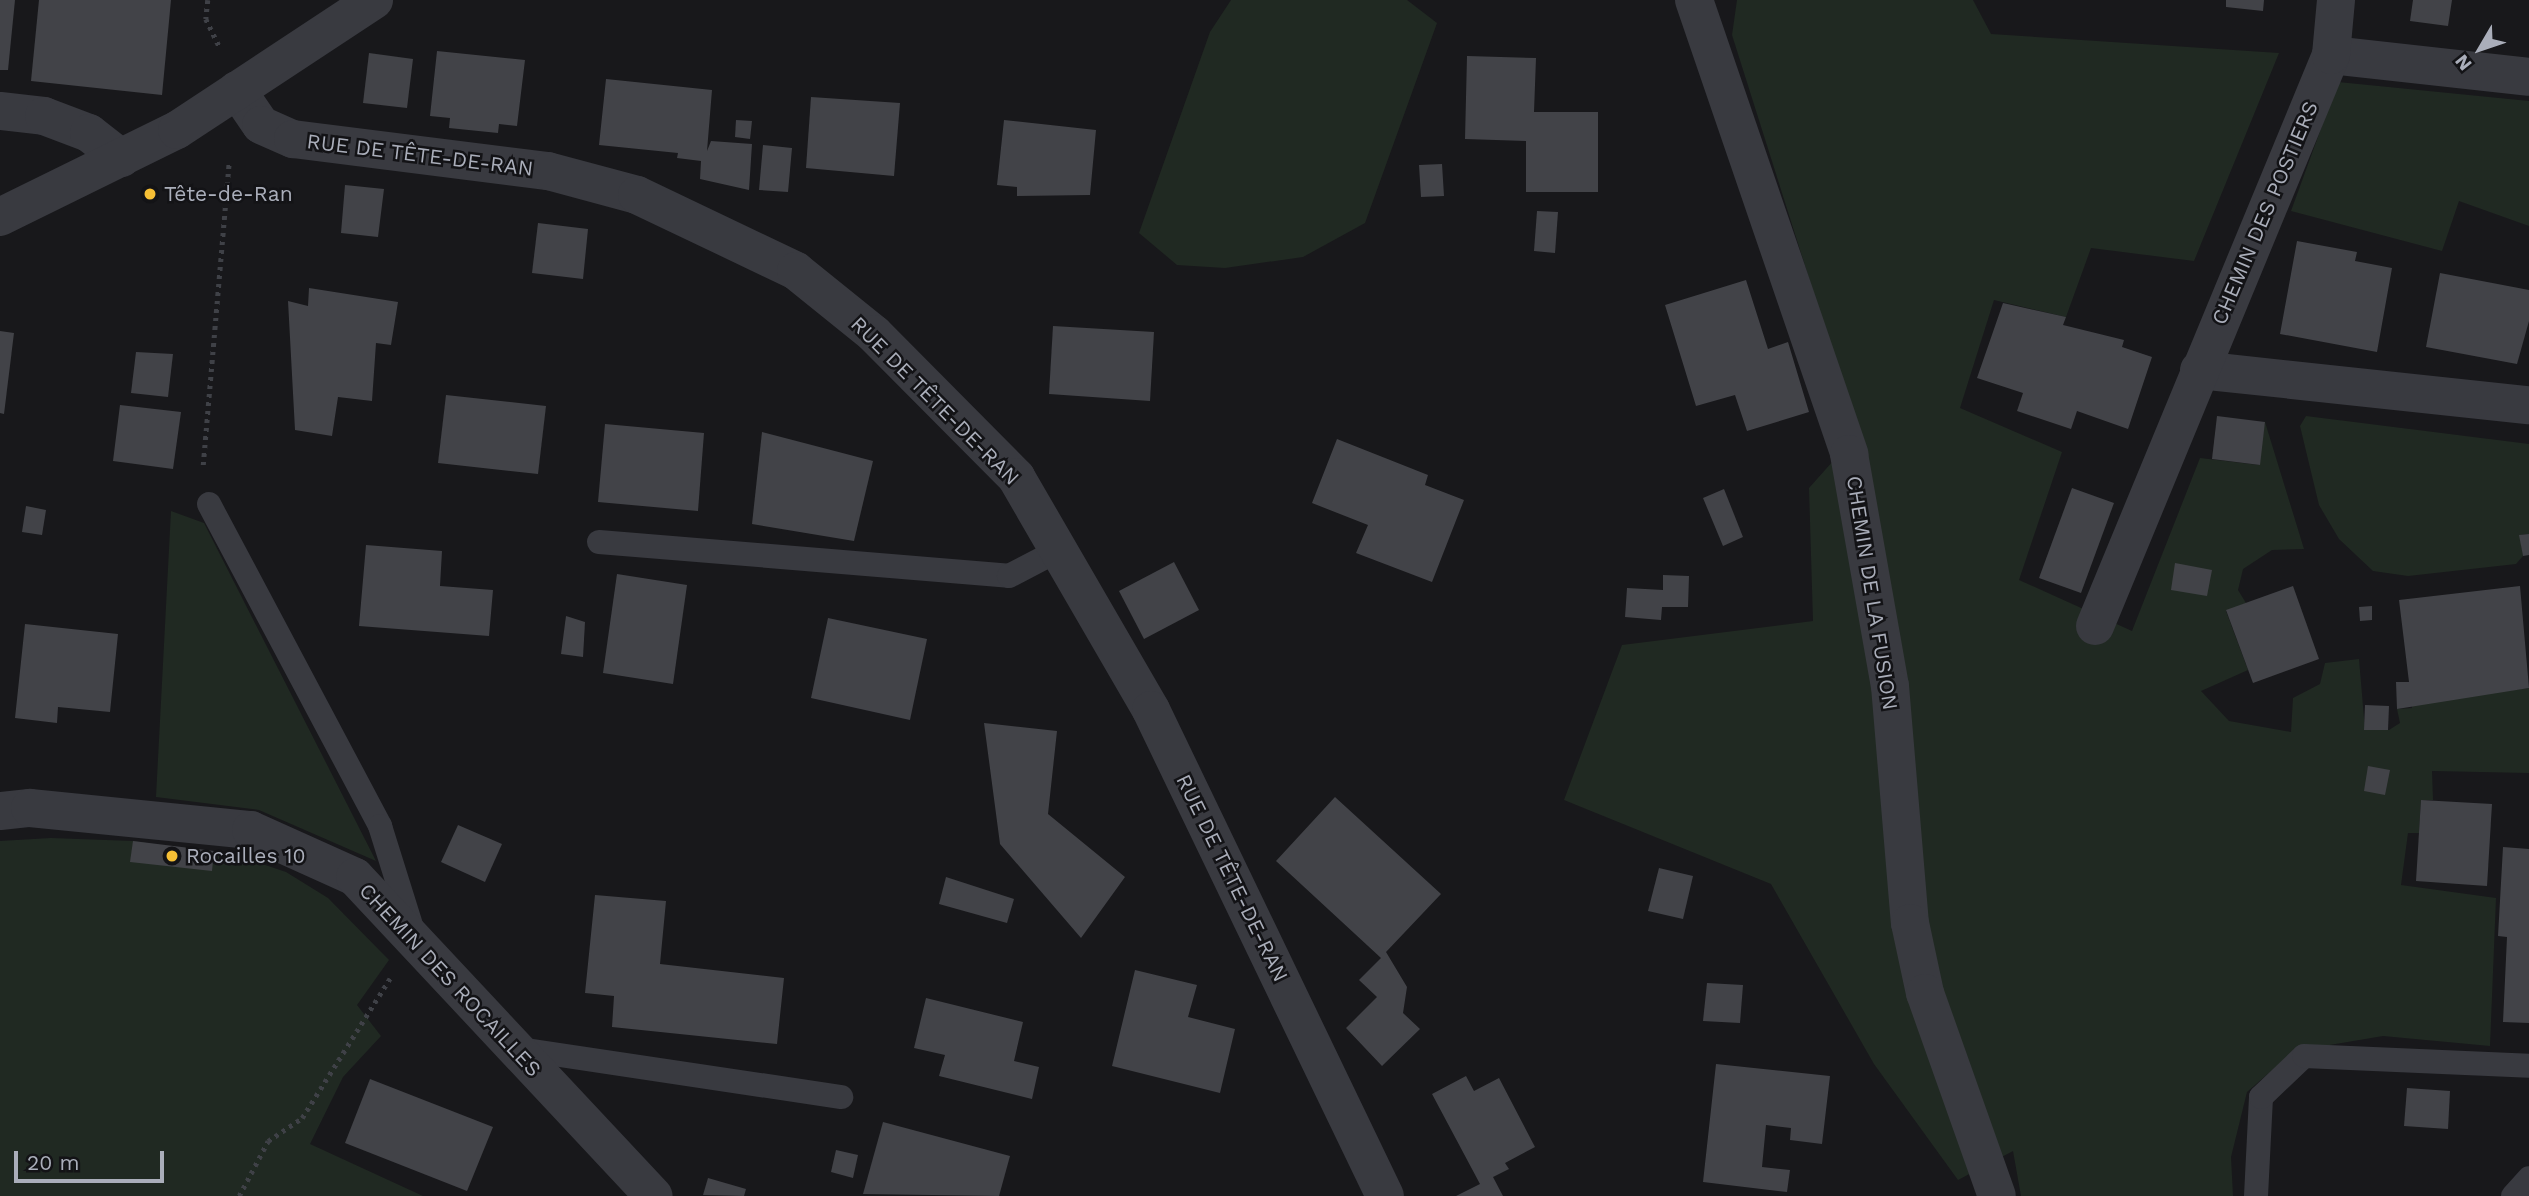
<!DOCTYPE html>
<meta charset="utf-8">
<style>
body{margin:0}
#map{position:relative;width:2529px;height:1196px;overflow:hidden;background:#18181b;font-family:"Work Sans",sans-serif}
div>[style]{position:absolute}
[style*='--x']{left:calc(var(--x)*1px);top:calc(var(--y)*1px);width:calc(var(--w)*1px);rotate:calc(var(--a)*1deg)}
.green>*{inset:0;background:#202922}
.building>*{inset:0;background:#424348}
.path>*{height:4.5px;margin-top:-2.25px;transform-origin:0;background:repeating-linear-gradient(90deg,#3f4147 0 3.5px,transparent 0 8.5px)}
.lane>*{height:24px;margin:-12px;padding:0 12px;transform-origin:12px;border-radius:12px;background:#393a40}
.street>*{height:38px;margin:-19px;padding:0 19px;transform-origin:19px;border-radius:19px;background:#393a40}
.dots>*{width:19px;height:19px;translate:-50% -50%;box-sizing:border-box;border:4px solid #131316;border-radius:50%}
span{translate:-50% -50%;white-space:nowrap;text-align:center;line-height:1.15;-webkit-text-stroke:5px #131316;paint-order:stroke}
.street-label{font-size:21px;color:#aaaeba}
.poi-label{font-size:21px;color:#aaaeba}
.left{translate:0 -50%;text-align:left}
.north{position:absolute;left:2445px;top:14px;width:70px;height:70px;-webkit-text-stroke:5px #131316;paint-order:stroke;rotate:231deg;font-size:19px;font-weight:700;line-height:28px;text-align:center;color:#aaaeba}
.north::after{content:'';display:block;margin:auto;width:24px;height:32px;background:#aaaeba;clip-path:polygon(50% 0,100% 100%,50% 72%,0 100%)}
.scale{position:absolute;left:14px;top:1151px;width:150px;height:32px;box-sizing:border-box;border:4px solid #aaaeba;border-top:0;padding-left:9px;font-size:21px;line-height:24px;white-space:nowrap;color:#aaaeba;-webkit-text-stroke:5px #131316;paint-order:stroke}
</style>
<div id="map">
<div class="green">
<i style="clip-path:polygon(1231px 0,1407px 0,1437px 23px,1365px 223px,1303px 257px,1225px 268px,1177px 265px,1139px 233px,1210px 32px)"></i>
<i style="clip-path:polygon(1737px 0,1973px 0,1991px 34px,2279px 53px,2194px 261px,2091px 248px,2066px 317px,1994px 300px,1960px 408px,2062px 452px,2019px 580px,2132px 631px,2200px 458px,2259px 465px,2265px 422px,2304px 549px,2272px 550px,2243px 569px,2238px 590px,2246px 603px,2226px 611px,2248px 670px,2201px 691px,2229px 721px,2291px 732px,2293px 698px,2320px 684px,2325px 663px,2359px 659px,2365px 730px,2389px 730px,2400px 723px,2397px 709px,2412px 708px,2412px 703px,2529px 688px,2529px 773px,2432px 771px,2433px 800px,2421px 800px,2419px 833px,2408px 833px,2401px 885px,2496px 898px,2490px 1046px,2383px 1036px,2294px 1051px,2247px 1092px,2231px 1157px,2233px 1196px,2021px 1196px,2013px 1151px,1958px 1180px,1874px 1064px,1771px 884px,1564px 800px,1622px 645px,1813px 621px,1809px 488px,1858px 433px,1732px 35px)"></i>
<i style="clip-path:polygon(2338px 82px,2529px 101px,2529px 226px,2459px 201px,2442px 251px,2291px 211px)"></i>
<i style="clip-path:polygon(2306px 416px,2529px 444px,2529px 534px,2520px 535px,2523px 556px,2516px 564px,2408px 576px,2373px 571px,2339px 539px,2319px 505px,2300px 426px)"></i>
<i style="clip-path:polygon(171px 511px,204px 523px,376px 861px,259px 810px,156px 797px)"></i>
<i style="clip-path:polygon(51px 838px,133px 841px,241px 857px,286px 872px,328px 898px,389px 960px,357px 1005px,381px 1036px,343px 1077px,310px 1144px,423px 1196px,0 1196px,0 841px)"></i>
</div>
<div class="building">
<i style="clip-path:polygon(0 0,15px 0,8px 70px,0 70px)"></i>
<i style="clip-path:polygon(39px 0,171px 0,162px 95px,31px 81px)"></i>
<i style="clip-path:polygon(2226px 0,2264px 0,2263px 11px,2226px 7px)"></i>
<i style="clip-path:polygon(2413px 0,2452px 0,2448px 26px,2410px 21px)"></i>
<i style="clip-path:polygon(437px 51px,525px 60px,517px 126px,499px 124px,498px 133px,449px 128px,450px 118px,430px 116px)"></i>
<i style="clip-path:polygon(369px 53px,413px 59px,407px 108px,363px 103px)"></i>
<i style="clip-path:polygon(1467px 56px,1536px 58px,1534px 112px,1598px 112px,1598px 192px,1526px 192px,1526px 141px,1465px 139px)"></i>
<i style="clip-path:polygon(606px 79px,712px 90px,707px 151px,711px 141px,752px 144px,749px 190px,700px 179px,701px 161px,677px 158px,678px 153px,599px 145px)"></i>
<i style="clip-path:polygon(811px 97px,900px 103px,894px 176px,806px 168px)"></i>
<i style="clip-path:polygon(736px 120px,752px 121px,750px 139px,735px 137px)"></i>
<i style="clip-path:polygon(1004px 120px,1096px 130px,1090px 195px,1017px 196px,1017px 187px,997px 185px)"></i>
<i style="clip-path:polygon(763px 145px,792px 148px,788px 192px,759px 190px)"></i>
<i style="clip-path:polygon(1442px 164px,1444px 196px,1421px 197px,1419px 165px)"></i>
<i style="clip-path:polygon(345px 185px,384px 189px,378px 237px,341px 233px)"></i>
<i style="clip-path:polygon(1537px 211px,1558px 212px,1555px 253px,1534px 251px)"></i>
<i style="clip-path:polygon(538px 223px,588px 229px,583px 279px,532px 273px)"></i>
<i style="clip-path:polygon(2297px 241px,2357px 252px,2355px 261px,2392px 268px,2377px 352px,2280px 334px)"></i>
<i style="clip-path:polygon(2440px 273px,2529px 290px,2529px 321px,2517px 364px,2426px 347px)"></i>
<i style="clip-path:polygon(1746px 280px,1768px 349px,1788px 342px,1809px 412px,1747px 431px,1735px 395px,1696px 406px,1665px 305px)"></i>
<i style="clip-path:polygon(309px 288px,398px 302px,391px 345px,376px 343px,372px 401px,338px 397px,332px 436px,295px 430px,288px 301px,308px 306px)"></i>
<i style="clip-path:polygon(2003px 303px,2066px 317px,2063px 325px,2124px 340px,2122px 347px,2152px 357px,2128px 429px,2077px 411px,2071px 429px,2017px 411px,2023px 393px,1977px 378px)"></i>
<i style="clip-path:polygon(1053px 326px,1154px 332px,1150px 401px,1049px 394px)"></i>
<i style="clip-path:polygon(0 331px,14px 333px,4px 414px,0 413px)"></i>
<i style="clip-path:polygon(136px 352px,173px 354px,168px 397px,131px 393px)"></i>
<i style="clip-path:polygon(446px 395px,546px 406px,538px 474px,438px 463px)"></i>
<i style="clip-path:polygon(120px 405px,181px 412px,173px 469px,113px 461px)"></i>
<i style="clip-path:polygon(2217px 416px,2265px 422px,2260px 465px,2212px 459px)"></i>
<i style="clip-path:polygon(605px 424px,704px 433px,698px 511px,598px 502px)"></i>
<i style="clip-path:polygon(762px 432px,873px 461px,854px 541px,752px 524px)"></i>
<i style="clip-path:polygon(1337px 439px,1428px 475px,1425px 485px,1464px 500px,1432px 582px,1356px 553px,1368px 525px,1312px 503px)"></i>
<i style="clip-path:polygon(2072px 488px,2114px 503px,2081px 593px,2039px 578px)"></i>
<i style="clip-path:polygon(1724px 489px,1743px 537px,1723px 546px,1703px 498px)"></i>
<i style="clip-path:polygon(26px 506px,46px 510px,42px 535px,22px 532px)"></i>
<i style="clip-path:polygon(2529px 534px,2529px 555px,2523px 556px,2519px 535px)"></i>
<i style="clip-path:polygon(366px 545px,442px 551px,440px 586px,493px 590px,489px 636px,359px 626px)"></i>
<i style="clip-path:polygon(1174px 562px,1199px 610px,1144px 639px,1119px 591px)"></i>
<i style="clip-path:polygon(2175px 563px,2212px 570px,2207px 596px,2171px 590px)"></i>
<i style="clip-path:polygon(617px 574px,687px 585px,673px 684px,603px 673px)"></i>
<i style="clip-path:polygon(1663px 575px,1689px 576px,1688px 607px,1662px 607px,1661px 620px,1625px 617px,1627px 588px,1663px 590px)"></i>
<i style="clip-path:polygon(2293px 586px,2319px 659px,2253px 683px,2226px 610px)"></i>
<i style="clip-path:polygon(2520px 586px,2529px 688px,2397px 709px,2396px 682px,2409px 682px,2399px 600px)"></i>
<i style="clip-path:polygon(2372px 606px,2372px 620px,2360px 621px,2359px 607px)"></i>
<i style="clip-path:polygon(566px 616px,585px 622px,583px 657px,561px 654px)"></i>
<i style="clip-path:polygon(828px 618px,927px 639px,910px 720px,811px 698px)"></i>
<i style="clip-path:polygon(25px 624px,118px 634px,110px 712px,58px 707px,57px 723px,15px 718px)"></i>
<i style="clip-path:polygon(2365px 705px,2389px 706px,2388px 730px,2364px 730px)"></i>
<i style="clip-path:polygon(984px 723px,1057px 731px,1048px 814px,1125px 877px,1081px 938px,1000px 844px)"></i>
<i style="clip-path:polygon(2368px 766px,2390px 770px,2385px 795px,2364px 791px)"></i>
<i style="clip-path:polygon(1335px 797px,1441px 894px,1386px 952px,1407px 987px,1403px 1013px,1420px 1029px,1382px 1066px,1346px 1028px,1377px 997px,1359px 980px,1381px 958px,1276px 861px)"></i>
<i style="clip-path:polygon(2421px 800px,2492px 804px,2487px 886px,2416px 881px)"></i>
<i style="clip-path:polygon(458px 825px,502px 844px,485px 882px,441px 862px)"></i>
<i style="clip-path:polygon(133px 841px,214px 851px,212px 871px,130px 862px)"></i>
<i style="clip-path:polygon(2503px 847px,2529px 849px,2529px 1023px,2503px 1022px,2507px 937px,2498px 936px)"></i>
<i style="clip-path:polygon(1659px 868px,1693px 876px,1683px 919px,1648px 911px)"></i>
<i style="clip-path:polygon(946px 877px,1014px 899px,1007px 923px,939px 904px)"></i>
<i style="clip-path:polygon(595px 895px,666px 901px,660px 964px,784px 978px,777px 1044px,612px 1027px,614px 996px,585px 993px)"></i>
<i style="clip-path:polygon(1135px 970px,1197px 985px,1188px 1017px,1235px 1029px,1220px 1093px,1112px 1066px)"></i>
<i style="clip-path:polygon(1707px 983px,1743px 985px,1740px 1023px,1703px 1021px)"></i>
<i style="clip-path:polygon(926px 998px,1023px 1022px,1014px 1061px,1039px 1067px,1032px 1099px,939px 1076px,945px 1055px,914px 1048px)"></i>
<i style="clip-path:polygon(1716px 1064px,1830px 1076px,1822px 1144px,1790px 1140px,1791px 1128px,1766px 1125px,1762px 1167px,1790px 1170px,1787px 1192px,1703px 1182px)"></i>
<i style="clip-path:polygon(1466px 1076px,1474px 1091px,1499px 1078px,1535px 1147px,1505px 1163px,1509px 1169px,1493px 1177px,1503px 1196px,1456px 1196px,1480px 1184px,1432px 1094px)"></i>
<i style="clip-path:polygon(370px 1079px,493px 1127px,467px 1191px,345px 1143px)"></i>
<i style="clip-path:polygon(2407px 1088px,2450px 1091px,2448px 1129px,2404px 1126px)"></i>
<i style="clip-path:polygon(883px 1122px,1010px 1156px,999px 1196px,863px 1194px)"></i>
<i style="clip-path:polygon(836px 1150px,858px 1155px,853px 1178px,831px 1172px)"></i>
<i style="clip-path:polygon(708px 1178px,746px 1189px,744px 1196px,703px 1195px)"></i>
</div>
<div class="path">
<i style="--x:208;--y:0;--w:19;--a:96"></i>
<i style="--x:206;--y:19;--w:32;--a:64"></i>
<i style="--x:203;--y:465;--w:303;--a:-85.1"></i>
<i style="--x:239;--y:1196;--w:62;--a:-62.2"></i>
<i style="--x:268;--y:1141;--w:41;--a:-34.1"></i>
<i style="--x:302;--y:1118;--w:165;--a:-57.8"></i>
</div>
<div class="lane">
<i style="--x:209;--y:504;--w:365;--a:62"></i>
<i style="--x:380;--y:826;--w:110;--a:72.6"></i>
<i style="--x:599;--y:542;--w:411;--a:4.7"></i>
<i style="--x:1009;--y:576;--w:56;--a:-27.5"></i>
<i style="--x:513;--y:1048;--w:332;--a:8.5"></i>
<i style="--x:2256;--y:1196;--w:99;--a:-87.1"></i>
<i style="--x:2261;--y:1097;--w:59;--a:-43.6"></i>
<i style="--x:2304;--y:1056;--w:225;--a:2.5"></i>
<i style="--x:2513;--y:1196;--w:24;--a:-48"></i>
</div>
<div class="street">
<i style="--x:1694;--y:0;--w:480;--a:71.1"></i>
<i style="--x:1849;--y:454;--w:236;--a:80"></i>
<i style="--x:1890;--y:686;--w:238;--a:85.2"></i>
<i style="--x:1910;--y:923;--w:72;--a:77.9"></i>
<i style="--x:1925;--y:993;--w:215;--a:70.5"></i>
<i style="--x:2331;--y:55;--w:199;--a:6.3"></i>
<i style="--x:237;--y:90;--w:42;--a:55.6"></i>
<i style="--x:261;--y:125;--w:35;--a:24"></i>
<i style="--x:293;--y:139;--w:257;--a:7.2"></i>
<i style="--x:548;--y:171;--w:92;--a:15.1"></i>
<i style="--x:637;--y:195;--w:176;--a:25.5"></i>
<i style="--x:796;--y:271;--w:100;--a:38.9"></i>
<i style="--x:874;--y:334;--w:202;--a:45.2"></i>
<i style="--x:1016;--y:477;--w:269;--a:59.9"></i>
<i style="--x:1151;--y:710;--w:539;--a:64.29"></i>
<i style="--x:0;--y:111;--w:44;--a:6.5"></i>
<i style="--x:44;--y:116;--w:48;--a:20.7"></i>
<i style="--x:89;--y:133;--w:41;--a:38"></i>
<i style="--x:0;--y:217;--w:197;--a:-26.2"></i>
<i style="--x:177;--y:130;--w:236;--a:-33.4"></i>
<i style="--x:2199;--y:370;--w:332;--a:6.1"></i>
<i style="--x:2095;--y:626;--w:618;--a:-67.54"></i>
<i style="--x:2331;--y:55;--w:55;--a:-84.8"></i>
<i style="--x:0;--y:811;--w:30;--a:-6"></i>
<i style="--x:30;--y:808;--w:222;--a:5.7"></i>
<i style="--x:251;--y:830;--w:114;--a:24.3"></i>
<i style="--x:355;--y:877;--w:437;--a:46.9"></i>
</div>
<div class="dots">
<i style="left:150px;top:194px;background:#f6bf35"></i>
<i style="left:172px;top:856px;background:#f6bf35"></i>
</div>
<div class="street-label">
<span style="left:420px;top:155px;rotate:7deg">RUE DE TÊTE-DE-RAN</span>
<span style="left:2265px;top:213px;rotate:-67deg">CHEMIN DES POSTIERS</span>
<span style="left:935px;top:401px;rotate:45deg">RUE DE TÊTE-DE-RAN</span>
<span style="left:1872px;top:593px;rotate:81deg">CHEMIN DE LA FUSION</span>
<span style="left:1232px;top:878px;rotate:64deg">RUE DE TÊTE-DE-RAN</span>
<span style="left:450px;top:980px;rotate:47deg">CHEMIN DES ROCAILLES</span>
</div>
<div class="poi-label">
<span class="left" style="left:164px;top:194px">Tête-de-Ran</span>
<span class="left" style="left:186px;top:856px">Rocailles 10</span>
</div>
<div class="north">N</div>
<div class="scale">20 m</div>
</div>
